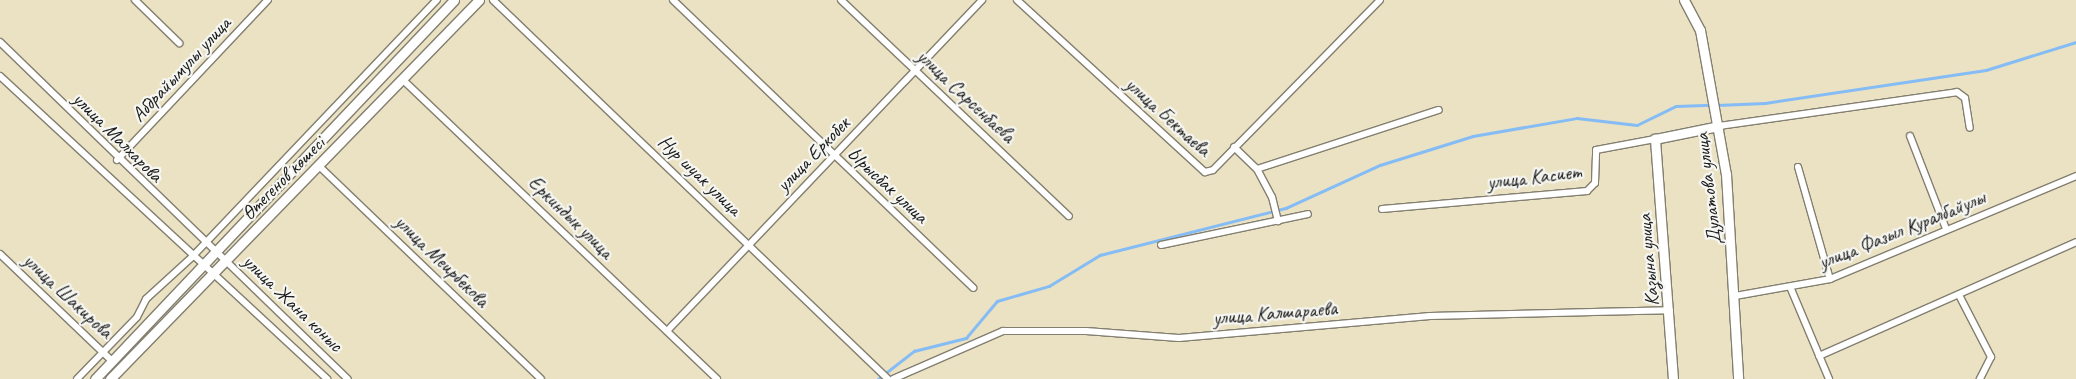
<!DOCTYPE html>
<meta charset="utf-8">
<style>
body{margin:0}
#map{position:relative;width:2076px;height:379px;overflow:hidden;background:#eae2c3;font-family:Caveat,sans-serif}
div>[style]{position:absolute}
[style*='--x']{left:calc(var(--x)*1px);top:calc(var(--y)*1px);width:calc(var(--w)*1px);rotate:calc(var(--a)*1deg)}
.stream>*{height:2.5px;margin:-1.25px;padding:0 1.25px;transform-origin:1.25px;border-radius:1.25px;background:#85bcf5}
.roads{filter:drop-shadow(1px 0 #837f70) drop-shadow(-1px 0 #837f70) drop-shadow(0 1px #837f70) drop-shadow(0 -1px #837f70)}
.street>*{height:6px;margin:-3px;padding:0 3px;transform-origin:3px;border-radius:3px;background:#fff}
.secondary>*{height:9px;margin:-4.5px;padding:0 4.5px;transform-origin:4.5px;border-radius:4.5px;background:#fff}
span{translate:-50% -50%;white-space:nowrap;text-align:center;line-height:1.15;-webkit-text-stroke:4.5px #f6f6f2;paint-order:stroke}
.street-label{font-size:20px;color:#1c1c1c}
</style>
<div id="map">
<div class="stream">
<i style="--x:1717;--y:105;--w:48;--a:-2.4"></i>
<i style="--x:1765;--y:103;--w:223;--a:-8.5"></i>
<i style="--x:1986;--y:70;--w:94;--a:-17.3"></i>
<i style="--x:878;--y:379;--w:46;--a:-37.9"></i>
<i style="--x:914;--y:351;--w:54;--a:-14"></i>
<i style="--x:966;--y:338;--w:48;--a:-50"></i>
<i style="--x:997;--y:301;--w:54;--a:-16.1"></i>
<i style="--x:1049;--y:286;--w:60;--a:-31.3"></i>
<i style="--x:1100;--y:255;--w:192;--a:-14.2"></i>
<i style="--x:1286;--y:208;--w:103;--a:-24.6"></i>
<i style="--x:1380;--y:165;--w:97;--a:-17.3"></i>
<i style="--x:1473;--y:136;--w:106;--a:-9.8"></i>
<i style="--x:1577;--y:118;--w:60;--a:6.7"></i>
<i style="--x:1637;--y:125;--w:43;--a:-26"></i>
<i style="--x:1676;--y:106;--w:35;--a:-2"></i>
</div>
<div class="roads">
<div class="street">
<i style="--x:135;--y:0;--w:62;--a:44.3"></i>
<i style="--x:493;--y:0;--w:547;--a:43.82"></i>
<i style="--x:673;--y:0;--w:416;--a:43.8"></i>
<i style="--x:841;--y:0;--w:314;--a:43.5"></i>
<i style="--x:1017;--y:0;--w:255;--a:42.5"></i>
<i style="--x:1205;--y:172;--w:8;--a:-14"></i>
<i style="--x:1213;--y:170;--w:238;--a:-45.5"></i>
<i style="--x:0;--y:42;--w:484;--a:44.1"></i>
<i style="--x:0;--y:76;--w:446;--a:42.8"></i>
<i style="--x:402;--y:79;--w:435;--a:43.6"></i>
<i style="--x:1719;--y:126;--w:240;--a:-8.1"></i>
<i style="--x:1957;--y:92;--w:10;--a:37"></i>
<i style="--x:1965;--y:98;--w:30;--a:81"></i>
<i style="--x:1910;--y:136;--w:100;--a:68.8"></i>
<i style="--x:1234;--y:147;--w:32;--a:44"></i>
<i style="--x:1257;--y:169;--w:32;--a:62"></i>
<i style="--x:1272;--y:197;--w:25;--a:76"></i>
<i style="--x:117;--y:160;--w:220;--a:-46.7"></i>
<i style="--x:320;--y:167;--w:306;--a:43.8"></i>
<i style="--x:1798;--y:167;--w:116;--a:74.1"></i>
<i style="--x:1257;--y:169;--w:191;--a:-18"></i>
<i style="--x:1382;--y:209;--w:206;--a:-5"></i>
<i style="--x:1587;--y:191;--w:11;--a:-45"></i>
<i style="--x:1595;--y:183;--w:33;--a:-88"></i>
<i style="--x:1596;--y:150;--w:60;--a:-10.6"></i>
<i style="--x:1161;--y:245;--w:150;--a:-11.9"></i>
<i style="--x:0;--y:254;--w:156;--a:43.7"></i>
<i style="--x:1791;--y:289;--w:98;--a:67.1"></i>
<i style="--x:1959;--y:295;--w:70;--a:62.7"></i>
<i style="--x:1991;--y:357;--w:25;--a:117"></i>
<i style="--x:1735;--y:296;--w:97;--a:-10.1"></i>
<i style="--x:1830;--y:279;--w:267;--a:-22.7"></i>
<i style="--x:667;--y:331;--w:457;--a:-46.4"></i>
<i style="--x:1819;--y:356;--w:281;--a:-23.9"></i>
<i style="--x:77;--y:379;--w:86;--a:-45.9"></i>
<i style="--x:137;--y:317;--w:20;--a:-63"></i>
<i style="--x:146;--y:299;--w:62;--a:-42.4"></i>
<i style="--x:192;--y:257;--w:355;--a:-46.4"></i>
<i style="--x:893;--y:379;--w:120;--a:-23.6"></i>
<i style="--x:1003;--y:331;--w:83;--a:0"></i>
<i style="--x:1086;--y:331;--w:93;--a:4.3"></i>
<i style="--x:1179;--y:338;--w:252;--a:-5"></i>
<i style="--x:1430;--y:316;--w:240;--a:-1.4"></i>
</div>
<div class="secondary">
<i style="--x:1684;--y:0;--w:34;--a:62"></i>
<i style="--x:1700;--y:30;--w:146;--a:79.8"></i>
<i style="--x:1726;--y:174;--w:205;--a:86.6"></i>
<i style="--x:95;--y:379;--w:522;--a:-46.55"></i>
<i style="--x:110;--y:379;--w:529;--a:-45.77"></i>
<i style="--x:1673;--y:379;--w:241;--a:-94.3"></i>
<i style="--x:1655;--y:139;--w:65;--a:-11.5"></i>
</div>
</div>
<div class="street-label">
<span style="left:181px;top:69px;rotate:-47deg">Абдрайымулы улица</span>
<span style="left:966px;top:96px;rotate:43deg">улица Сарсенбаева</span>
<span style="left:1168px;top:117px;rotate:42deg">улица Бектаева</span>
<span style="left:118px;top:137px;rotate:45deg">улица Малхарова</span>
<span style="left:813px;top:154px;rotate:-46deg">улица Еркобек</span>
<span style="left:700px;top:175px;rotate:44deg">Нур шуак улица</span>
<span style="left:1534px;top:177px;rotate:-7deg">улица Касиет</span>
<span style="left:283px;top:178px;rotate:-45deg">Өтегенов көшесі</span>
<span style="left:888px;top:185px;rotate:43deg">Ырысбак улица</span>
<span style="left:1708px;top:189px;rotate:-97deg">Дулатова улица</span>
<span style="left:571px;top:217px;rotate:44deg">Еркиндык улица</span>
<span style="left:1902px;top:230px;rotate:-22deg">улица Фазыл Куралбайулы</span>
<span style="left:1648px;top:260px;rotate:-95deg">Казына улица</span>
<span style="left:442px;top:261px;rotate:44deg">улица Меирбекова</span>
<span style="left:68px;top:296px;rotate:43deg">улица Шакирова</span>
<span style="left:293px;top:303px;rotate:44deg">улица Жана коныс</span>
<span style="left:1275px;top:313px;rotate:-5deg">улица Калшараева</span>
</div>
</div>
